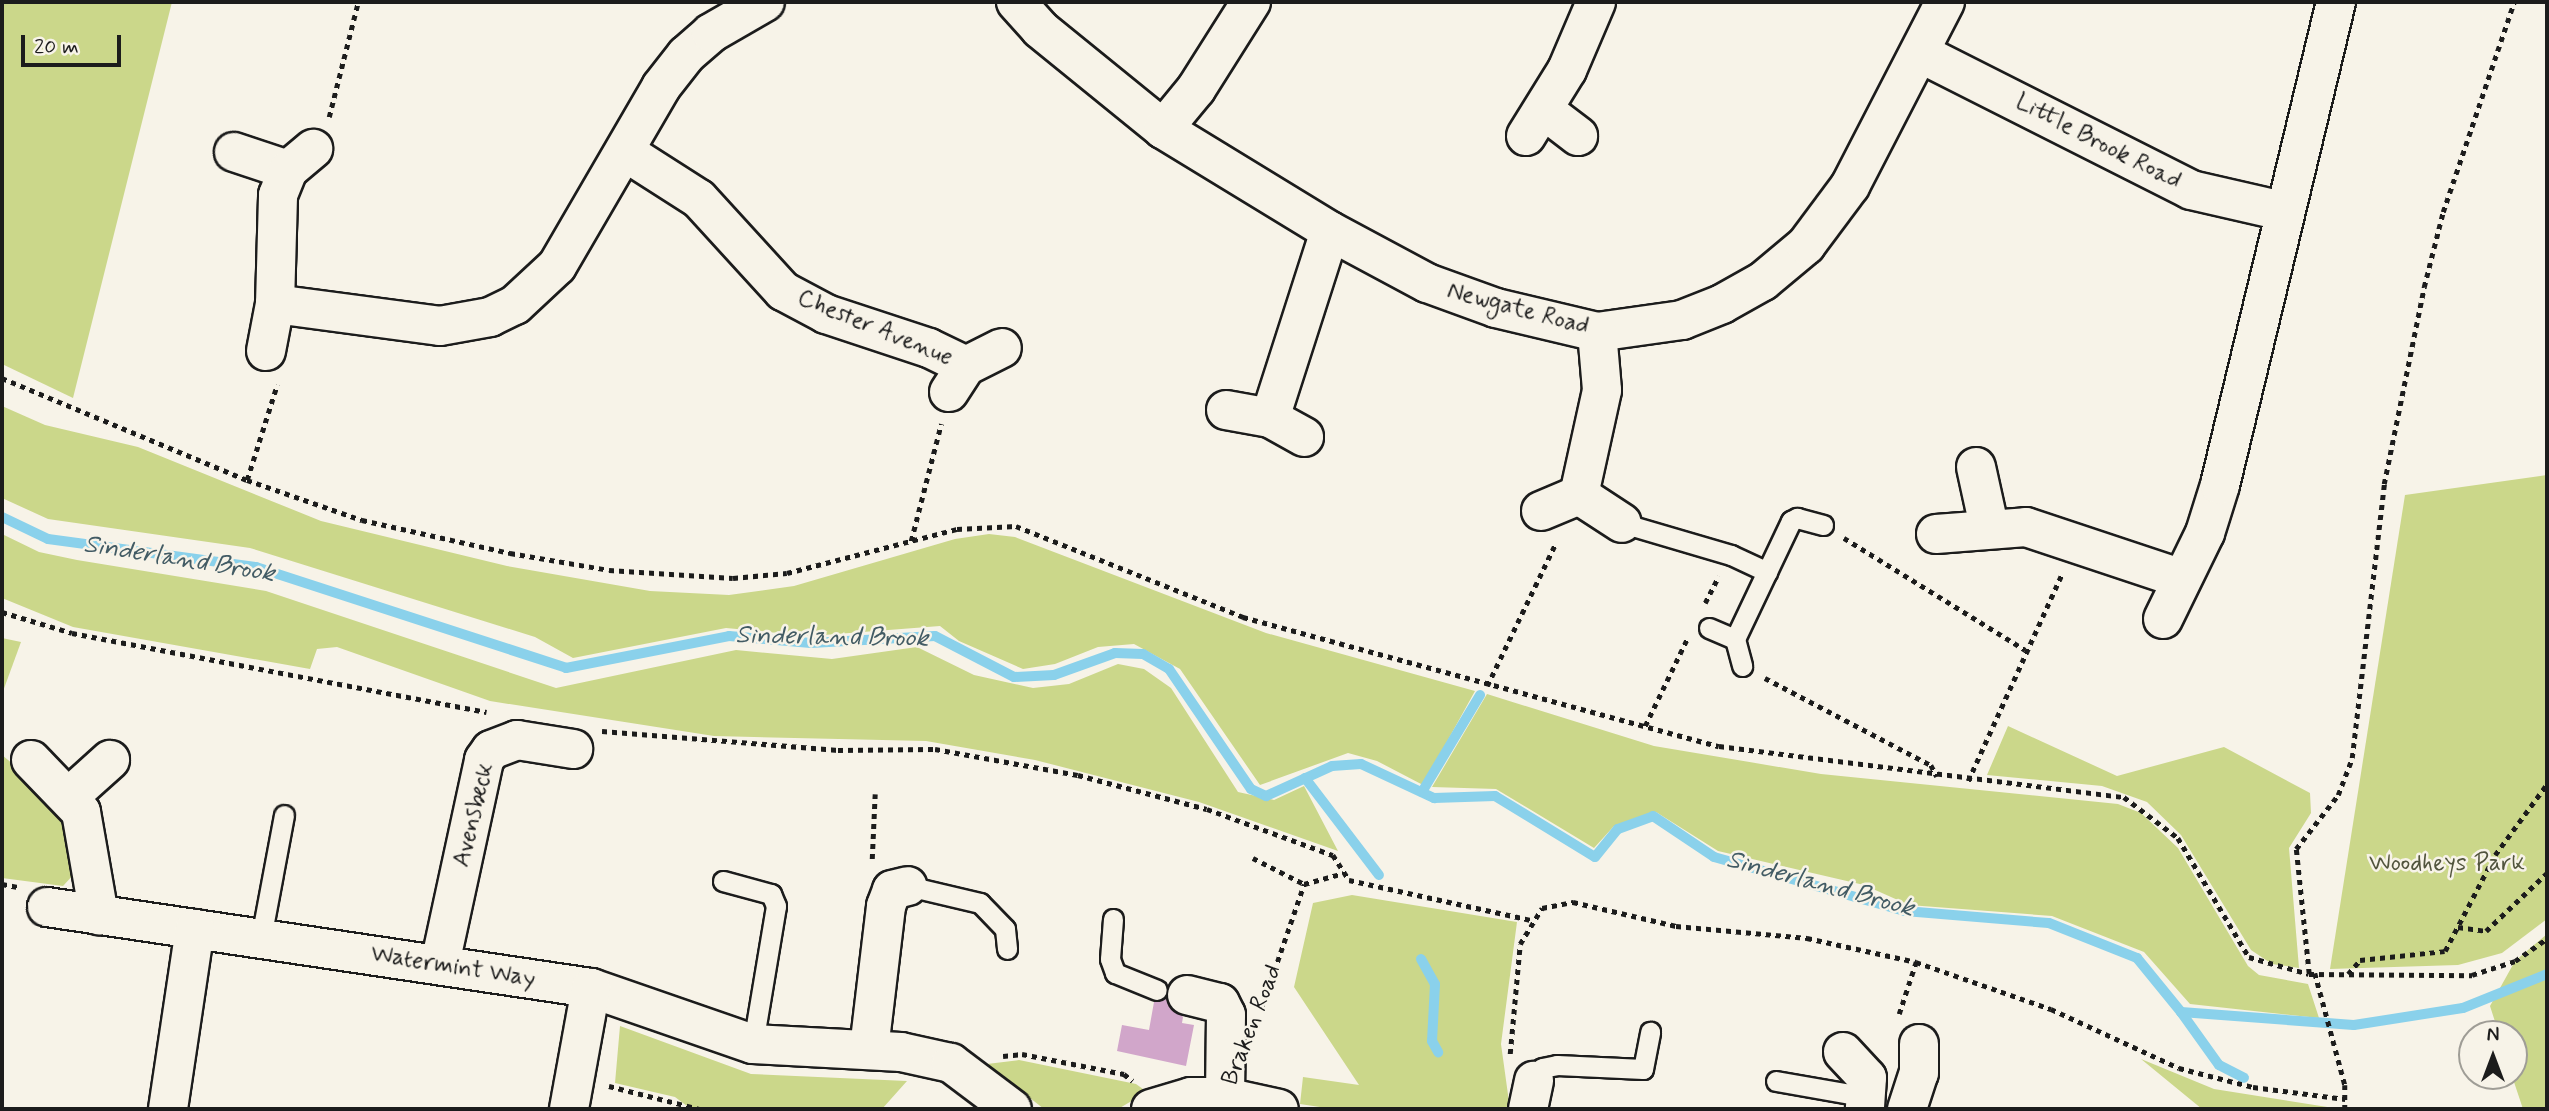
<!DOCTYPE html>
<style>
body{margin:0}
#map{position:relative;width:2549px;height:1111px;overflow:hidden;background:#f7f3e8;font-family:Mynerve,sans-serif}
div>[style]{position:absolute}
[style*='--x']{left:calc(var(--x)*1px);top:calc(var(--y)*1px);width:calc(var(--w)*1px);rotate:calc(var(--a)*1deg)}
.green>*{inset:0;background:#cbd78a}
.stream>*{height:10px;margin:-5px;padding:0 5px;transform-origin:5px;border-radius:5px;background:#8ad1eb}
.building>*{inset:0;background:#d1a6ca}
.path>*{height:4.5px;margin-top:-2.25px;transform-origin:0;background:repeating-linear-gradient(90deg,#1c1c1c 0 5px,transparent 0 10px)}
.roads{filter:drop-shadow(2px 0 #1c1c1c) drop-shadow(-2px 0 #1c1c1c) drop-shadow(0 2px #1c1c1c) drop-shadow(0 -2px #1c1c1c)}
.service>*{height:19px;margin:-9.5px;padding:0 9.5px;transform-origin:9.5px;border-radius:9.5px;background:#f7f3e8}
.minor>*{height:38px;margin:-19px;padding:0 19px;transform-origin:19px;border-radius:19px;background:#f7f3e8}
span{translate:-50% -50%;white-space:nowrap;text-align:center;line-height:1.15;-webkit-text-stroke:5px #f7f3e8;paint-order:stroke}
.street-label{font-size:24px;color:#1c1c1c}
.park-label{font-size:24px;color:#51543d}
.water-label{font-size:26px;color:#425b64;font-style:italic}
.frame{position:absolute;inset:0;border:4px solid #1c1c1c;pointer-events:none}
.north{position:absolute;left:2458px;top:1020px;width:70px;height:70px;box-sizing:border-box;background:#f7f3e8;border:2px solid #9f9d96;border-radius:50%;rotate:0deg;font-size:19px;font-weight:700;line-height:28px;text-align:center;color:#1c1c1c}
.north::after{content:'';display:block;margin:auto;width:24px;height:32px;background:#1c1c1c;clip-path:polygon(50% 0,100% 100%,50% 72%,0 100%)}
.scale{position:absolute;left:21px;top:35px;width:100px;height:32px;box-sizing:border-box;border:4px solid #1c1c1c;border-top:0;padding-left:9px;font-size:21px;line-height:24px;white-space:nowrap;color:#1c1c1c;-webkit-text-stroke:5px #f7f3e8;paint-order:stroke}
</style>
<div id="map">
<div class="green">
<i style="clip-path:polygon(2px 2px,172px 2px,73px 398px,2px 364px)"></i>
<i style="clip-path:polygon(2px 406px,45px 425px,138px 447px,321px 521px,507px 566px,650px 591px,729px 595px,794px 586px,955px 539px,989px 534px,1015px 537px,1266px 633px,1475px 691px,1423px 785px,1377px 761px,1348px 753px,1260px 785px,1180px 669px,1134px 644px,1098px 647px,1055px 664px,1023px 669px,959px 641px,940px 626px,811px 636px,726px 628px,573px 658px,535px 637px,250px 548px,48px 519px,2px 498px)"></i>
<i style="clip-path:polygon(2547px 475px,2547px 919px,2502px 953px,2458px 965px,2330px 969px,2405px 495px)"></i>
<i style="clip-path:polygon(2px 534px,39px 552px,77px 560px,266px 591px,556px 688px,736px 650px,832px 659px,917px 647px,974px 675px,1033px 688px,1069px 684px,1118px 664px,1144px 669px,1171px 688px,1238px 792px,1274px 800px,1304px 786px,1338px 851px,1199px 802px,1035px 760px,926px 741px,714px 736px,490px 701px,337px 647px,317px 649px,310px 669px,73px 627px,2px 598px)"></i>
<i style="clip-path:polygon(2px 638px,21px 642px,2px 694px)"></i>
<i style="clip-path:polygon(1487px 694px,1654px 746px,1821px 774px,2118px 804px,2141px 813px,2178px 848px,2248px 966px,2259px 975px,2308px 984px,2319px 1018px,2190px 1004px,2144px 952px,2052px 916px,1909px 905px,1864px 885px,1718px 851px,1656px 812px,1614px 826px,1594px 848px,1496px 789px,1432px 787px)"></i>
<i style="clip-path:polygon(2008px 726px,2117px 776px,2224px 747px,2310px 793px,2311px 813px,2289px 848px,2299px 968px,2272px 964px,2251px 950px,2181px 835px,2147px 802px,2102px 786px,1987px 775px)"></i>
<i style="clip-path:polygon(2px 755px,66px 808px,75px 873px,63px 886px,2px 878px)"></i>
<i style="clip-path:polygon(1352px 895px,1517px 922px,1501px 1044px,1510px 1109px,1333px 1109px,1300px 1104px,1303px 1077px,1359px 1085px,1294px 987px,1313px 903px)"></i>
<i style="clip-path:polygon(2547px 934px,2547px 1109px,2523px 1109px,2512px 1076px,2514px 1034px,2499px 1034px,2490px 1006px,2515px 961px)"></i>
<i style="clip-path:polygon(620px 1026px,751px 1074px,907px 1081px,882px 1109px,691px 1109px,675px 1097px,615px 1083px)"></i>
<i style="clip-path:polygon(2141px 1059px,2214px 1089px,2340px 1109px,2202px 1109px)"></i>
<i style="clip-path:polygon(1019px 1060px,1136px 1084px,1147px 1092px,1118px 1109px,1044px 1109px,987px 1064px)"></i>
</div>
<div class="stream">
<i style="--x:2;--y:517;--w:51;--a:25.6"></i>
<i style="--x:48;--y:539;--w:210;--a:7.7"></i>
<i style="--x:256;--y:567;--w:326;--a:18"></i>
<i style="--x:566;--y:668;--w:166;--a:-11.1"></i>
<i style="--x:729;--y:636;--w:82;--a:4.9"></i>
<i style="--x:811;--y:643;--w:124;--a:-3.2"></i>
<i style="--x:935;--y:636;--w:89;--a:27.4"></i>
<i style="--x:1014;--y:677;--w:40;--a:-2.9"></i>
<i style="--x:1054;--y:675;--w:65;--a:-19.8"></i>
<i style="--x:1115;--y:653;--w:28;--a:2"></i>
<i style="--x:1143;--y:654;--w:30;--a:30"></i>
<i style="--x:1169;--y:669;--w:145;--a:55.7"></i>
<i style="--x:1251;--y:789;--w:17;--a:25"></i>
<i style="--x:1266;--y:796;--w:72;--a:-24.4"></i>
<i style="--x:1332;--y:766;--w:29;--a:-4"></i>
<i style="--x:1361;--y:764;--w:81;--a:25"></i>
<i style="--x:1434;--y:798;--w:61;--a:-1.9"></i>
<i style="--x:1495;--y:796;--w:117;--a:31.4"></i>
<i style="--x:1595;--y:857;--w:36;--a:-51"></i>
<i style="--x:1618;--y:829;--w:37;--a:-20"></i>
<i style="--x:1653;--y:816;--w:73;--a:33.9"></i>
<i style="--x:1714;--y:857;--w:198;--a:15.8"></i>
<i style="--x:1905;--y:911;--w:144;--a:4.8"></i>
<i style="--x:2049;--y:923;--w:95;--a:21.7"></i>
<i style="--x:2137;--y:958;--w:70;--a:50.8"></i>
<i style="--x:2181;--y:1012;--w:173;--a:4.3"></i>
<i style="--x:2354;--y:1025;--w:110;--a:-8.9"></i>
<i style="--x:2463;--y:1008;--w:91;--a:-22"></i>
<i style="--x:1305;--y:778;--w:122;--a:52.7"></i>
<i style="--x:1422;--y:792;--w:113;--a:-59.1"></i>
<i style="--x:1421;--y:959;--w:29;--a:61"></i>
<i style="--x:1435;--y:984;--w:57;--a:93"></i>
<i style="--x:1432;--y:1041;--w:13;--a:61"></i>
<i style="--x:2181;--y:1012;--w:65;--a:54.4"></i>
<i style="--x:2219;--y:1065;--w:28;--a:27"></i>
</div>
<div class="building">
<i style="clip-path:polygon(1166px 998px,1183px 1017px,1182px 1023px,1194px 1025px,1186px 1066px,1117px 1051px,1122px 1025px,1149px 1030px,1154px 1002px)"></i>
</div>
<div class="path">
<i style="--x:329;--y:117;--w:119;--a:-75.8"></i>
<i style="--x:2;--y:378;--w:265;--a:22.6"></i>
<i style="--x:247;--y:480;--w:122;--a:19.2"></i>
<i style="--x:362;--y:520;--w:152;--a:12.6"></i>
<i style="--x:510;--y:553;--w:100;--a:9.7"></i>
<i style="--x:609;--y:570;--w:124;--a:3.7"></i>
<i style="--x:733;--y:578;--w:54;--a:-5.3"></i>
<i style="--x:787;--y:573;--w:176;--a:-14.5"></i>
<i style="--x:957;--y:529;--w:59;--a:-2.9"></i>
<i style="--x:1016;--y:526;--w:245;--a:21.8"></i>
<i style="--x:1243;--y:617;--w:493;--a:15.2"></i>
<i style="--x:1719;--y:746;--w:408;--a:7.2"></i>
<i style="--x:2124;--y:797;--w:68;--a:37.2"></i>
<i style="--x:2178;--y:838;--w:139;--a:59.2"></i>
<i style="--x:2249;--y:957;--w:62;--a:15.8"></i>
<i style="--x:2309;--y:974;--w:163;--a:0.4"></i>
<i style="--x:2472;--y:975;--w:45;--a:-18"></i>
<i style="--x:2515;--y:961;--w:39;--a:-35"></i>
<i style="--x:247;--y:480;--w:100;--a:-72.5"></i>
<i style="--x:1844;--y:538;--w:213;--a:31.7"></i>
<i style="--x:911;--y:541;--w:121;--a:-75.6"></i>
<i style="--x:1705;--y:603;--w:30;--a:-63"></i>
<i style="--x:2;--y:612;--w:73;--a:16.7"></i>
<i style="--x:72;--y:633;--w:422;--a:10.8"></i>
<i style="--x:1765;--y:678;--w:187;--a:27.7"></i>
<i style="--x:1931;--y:765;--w:13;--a:63"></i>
<i style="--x:1487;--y:686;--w:157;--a:-64.3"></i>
<i style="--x:1645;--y:726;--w:97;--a:-64.2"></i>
<i style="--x:602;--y:731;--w:237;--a:4.6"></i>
<i style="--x:838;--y:750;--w:97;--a:-0.6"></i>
<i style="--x:935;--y:749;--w:145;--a:10.3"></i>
<i style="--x:1078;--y:775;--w:133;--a:14.8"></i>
<i style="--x:1207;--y:809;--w:134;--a:20.1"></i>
<i style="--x:1333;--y:855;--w:30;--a:57"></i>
<i style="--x:1349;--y:880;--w:186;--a:12.4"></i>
<i style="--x:1968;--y:781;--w:227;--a:-65.6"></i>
<i style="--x:1253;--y:858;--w:57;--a:27"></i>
<i style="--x:872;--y:859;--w:65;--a:-87.4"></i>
<i style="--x:2;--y:884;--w:16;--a:11"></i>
<i style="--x:1304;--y:884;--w:41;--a:-15.4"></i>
<i style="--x:2458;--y:927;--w:28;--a:8"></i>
<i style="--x:2486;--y:931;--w:84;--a:-43.6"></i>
<i style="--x:2315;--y:973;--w:116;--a:75"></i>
<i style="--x:2345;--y:1085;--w:24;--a:90"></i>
<i style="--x:2309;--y:974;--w:126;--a:-95.9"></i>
<i style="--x:2296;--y:849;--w:68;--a:-52.1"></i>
<i style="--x:2338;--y:795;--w:40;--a:-69"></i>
<i style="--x:2352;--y:758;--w:276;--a:-83.3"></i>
<i style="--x:2384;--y:484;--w:201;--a:-78.5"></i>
<i style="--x:2424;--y:287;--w:77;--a:-75.8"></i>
<i style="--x:2443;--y:212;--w:222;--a:-71.3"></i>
<i style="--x:2348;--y:974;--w:18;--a:-49"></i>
<i style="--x:2360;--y:960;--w:85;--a:-6"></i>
<i style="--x:2445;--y:951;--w:108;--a:-62.5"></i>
<i style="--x:2495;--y:855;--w:88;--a:-53.8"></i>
<i style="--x:1261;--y:1009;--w:132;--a:-71"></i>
<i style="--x:1899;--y:1014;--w:55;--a:-71.9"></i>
<i style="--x:1510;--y:1054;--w:110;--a:-84.8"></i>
<i style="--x:1520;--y:944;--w:42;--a:-58.6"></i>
<i style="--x:1542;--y:908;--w:32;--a:-11"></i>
<i style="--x:1573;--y:902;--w:106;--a:13.1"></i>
<i style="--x:1676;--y:926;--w:132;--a:5.2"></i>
<i style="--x:1807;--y:938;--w:112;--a:12.4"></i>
<i style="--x:1916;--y:962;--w:143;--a:19.2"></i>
<i style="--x:2051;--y:1009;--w:141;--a:24.7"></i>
<i style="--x:2179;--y:1068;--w:76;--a:14.4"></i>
<i style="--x:2253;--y:1087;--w:93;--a:7.4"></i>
<i style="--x:1003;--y:1056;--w:19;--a:-6"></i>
<i style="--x:1022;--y:1054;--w:104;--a:11.1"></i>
<i style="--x:1124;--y:1074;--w:11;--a:38"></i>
<i style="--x:609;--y:1086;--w:94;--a:14.2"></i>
</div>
<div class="roads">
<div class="service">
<i style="--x:1622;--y:523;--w:114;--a:16.4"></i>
<i style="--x:1731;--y:555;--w:40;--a:25"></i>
<i style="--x:1709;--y:628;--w:28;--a:23"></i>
<i style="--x:1735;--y:639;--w:28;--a:75"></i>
<i style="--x:1735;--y:639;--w:131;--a:-64.6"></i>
<i style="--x:1791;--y:521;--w:7;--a:-27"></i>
<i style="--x:1797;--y:518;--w:27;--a:15"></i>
<i style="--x:723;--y:881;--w:50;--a:15.2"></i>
<i style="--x:771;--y:894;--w:13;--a:67"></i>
<i style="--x:776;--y:906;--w:140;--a:99.5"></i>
<i style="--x:908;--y:886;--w:74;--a:13.3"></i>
<i style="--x:980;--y:903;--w:36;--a:46"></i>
<i style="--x:1005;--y:929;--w:20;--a:84"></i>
<i style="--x:1113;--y:919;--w:40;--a:94.3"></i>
<i style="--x:1110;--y:959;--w:15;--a:70"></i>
<i style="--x:1115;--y:973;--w:45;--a:22"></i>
<i style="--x:261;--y:938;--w:125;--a:-79.4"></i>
<i style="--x:1534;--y:1081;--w:15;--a:-58"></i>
<i style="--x:1542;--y:1068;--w:15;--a:-11"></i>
<i style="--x:1557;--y:1065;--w:86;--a:2.7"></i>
<i style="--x:1643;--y:1069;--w:38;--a:-79"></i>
<i style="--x:1776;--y:1081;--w:92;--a:10"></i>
</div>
<div class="minor">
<i style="--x:1016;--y:2;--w:36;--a:48"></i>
<i style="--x:1040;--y:29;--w:159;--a:39.1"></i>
<i style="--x:1163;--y:129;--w:196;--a:31.4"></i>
<i style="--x:1330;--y:231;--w:110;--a:28.2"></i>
<i style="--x:1427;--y:283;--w:73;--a:19.9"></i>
<i style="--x:1496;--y:308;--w:104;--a:13.4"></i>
<i style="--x:1597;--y:332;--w:86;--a:-8"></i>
<i style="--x:1682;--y:320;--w:43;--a:-21.8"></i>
<i style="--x:1722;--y:304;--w:47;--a:-29.3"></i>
<i style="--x:1763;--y:281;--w:56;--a:-39.9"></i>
<i style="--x:1806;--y:245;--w:74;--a:-53.3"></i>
<i style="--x:1850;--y:186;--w:207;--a:-62.7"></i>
<i style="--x:1920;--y:53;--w:304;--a:26.8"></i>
<i style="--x:2191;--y:190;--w:94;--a:12.9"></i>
<i style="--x:1544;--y:110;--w:43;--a:37.4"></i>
<i style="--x:1163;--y:129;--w:52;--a:-50.5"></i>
<i style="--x:1196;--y:89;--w:103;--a:-57.7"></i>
<i style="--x:1526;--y:136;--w:78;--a:-58.2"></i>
<i style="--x:1567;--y:70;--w:74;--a:-66.9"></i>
<i style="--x:234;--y:152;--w:57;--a:18.4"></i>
<i style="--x:627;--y:153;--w:85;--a:32.6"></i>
<i style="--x:699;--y:199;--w:125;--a:47.6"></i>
<i style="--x:783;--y:291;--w:49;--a:28.1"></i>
<i style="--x:826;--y:314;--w:108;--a:18.3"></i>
<i style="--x:929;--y:348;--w:41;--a:25.9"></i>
<i style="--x:275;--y:304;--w:166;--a:7.6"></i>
<i style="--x:440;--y:326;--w:51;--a:-10.2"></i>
<i style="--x:490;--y:317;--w:28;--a:-26"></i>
<i style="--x:515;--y:305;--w:57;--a:-42.9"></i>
<i style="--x:557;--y:266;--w:207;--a:-59.8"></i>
<i style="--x:661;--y:87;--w:41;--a:-52"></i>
<i style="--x:686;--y:55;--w:33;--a:-41"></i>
<i style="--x:711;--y:33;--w:62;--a:-29.9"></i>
<i style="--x:266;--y:351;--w:48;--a:-79.2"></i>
<i style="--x:275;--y:304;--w:109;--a:-88.4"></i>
<i style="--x:278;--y:195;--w:27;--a:-68"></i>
<i style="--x:288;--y:170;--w:33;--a:-40"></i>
<i style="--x:949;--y:392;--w:31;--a:-57"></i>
<i style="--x:966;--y:366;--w:40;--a:-26.6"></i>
<i style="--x:1226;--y:410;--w:45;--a:10.3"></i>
<i style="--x:1270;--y:418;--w:39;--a:29"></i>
<i style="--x:1270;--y:418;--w:196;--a:-72.2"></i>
<i style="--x:1976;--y:467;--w:60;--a:77.6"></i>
<i style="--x:1579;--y:495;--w:107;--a:-77.6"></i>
<i style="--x:1602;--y:390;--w:58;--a:-94.9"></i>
<i style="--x:1541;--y:511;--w:41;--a:-22.8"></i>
<i style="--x:1579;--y:495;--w:51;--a:33.1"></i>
<i style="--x:1936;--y:534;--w:90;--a:-4.4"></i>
<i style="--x:2026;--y:527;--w:164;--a:18.4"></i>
<i style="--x:2163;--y:619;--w:96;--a:-64"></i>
<i style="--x:2205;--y:533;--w:50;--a:-72.6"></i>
<i style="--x:2220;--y:485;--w:497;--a:-76.5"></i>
<i style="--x:31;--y:760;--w:72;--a:46.1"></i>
<i style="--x:81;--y:812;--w:105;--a:80.1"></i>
<i style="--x:70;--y:796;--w:54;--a:-42"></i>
<i style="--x:47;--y:907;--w:550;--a:8.47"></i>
<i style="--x:591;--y:988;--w:171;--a:19.1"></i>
<i style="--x:753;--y:1044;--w:148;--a:3.1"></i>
<i style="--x:901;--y:1052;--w:51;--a:12.4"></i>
<i style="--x:951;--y:1063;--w:76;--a:37"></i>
<i style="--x:440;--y:964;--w:209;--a:-77.8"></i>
<i style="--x:484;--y:760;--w:12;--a:-55"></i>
<i style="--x:491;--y:750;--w:28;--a:-21"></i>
<i style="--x:517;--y:740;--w:57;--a:9.1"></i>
<i style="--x:1187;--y:995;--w:34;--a:14"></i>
<i style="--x:1220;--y:1003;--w:13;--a:63"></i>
<i style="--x:1226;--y:1015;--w:82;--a:90.7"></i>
<i style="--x:869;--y:1049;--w:144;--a:-83.2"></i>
<i style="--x:886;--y:906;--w:17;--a:-69"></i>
<i style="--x:892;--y:890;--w:16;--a:-14"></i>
<i style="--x:1843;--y:1052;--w:35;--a:47"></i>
<i style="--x:1867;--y:1078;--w:31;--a:94"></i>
<i style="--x:168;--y:1109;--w:182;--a:-81.5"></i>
<i style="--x:569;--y:1109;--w:123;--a:-79.7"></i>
<i style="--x:1151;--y:1109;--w:42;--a:-16.7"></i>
<i style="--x:1191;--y:1097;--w:34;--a:0"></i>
<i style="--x:1225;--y:1097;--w:55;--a:12.5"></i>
<i style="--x:1528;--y:1109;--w:29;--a:-78"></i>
<i style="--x:1907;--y:1109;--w:38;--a:-72"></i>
<i style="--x:1919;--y:1073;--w:29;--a:-90"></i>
</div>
</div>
<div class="street-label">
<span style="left:2098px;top:142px;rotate:27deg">Little Brook Road</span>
<span style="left:1518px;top:309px;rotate:15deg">Newgate Road</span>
<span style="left:875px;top:328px;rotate:22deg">Chester Avenue</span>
<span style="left:474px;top:815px;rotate:-76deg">Avensbeck</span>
<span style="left:453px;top:967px;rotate:9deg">Watermint Way</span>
<span style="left:1252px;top:1025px;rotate:-69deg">Braken Road</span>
</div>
<div class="park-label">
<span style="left:2447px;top:864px">Woodheys Park</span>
</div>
<div class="water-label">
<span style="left:179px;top:560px;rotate:9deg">Sinderland Brook</span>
<span style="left:832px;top:638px;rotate:1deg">Sinderland Brook</span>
<span style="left:1820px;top:885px;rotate:15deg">Sinderland Brook</span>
</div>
<div class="frame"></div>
<div class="north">N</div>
<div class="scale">20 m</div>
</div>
